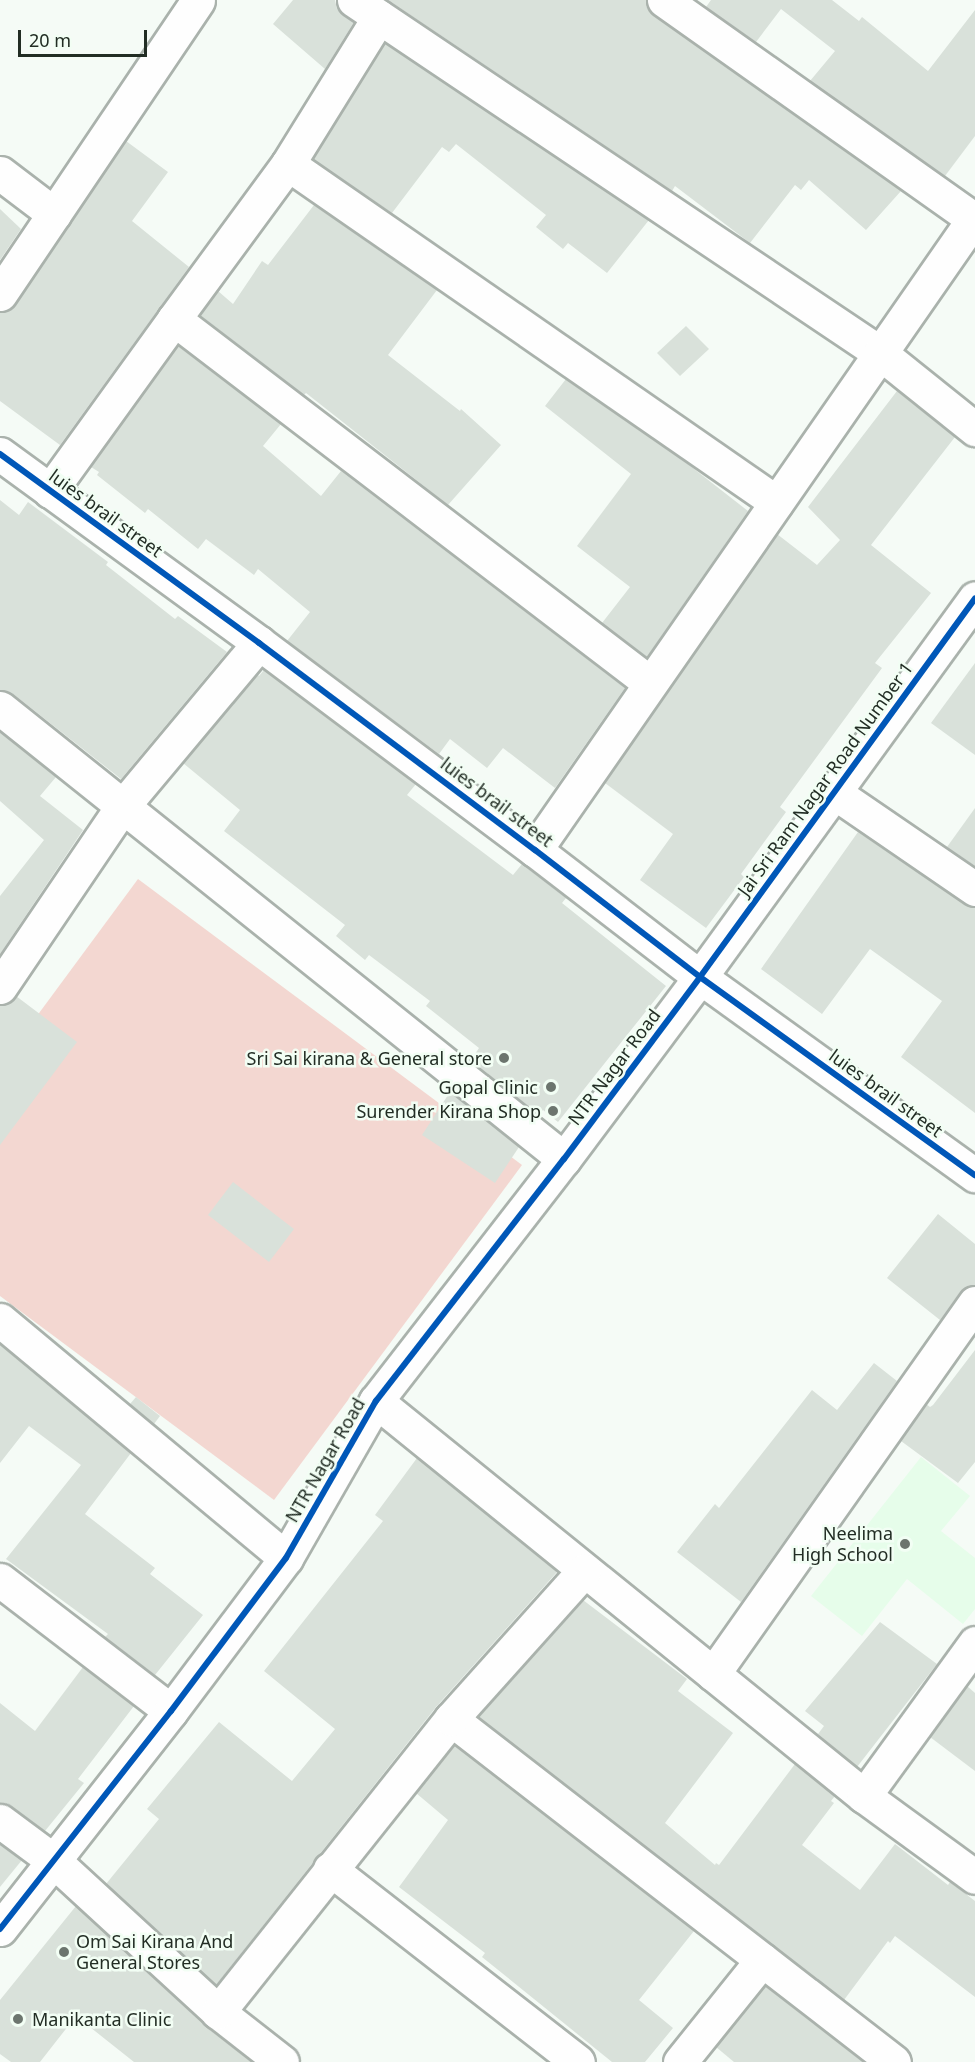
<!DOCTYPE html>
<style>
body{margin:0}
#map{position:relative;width:975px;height:2062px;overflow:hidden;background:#f5fbf6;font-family:"Noto Sans",sans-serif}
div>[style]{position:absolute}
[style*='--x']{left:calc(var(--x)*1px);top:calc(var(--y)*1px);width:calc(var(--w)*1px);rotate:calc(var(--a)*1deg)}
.built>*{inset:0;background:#e6fdea}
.green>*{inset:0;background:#f3d7d1}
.building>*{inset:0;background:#d9e1da}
.roads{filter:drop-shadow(2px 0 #aab2ac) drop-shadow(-2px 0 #aab2ac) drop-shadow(0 2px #aab2ac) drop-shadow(0 -2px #aab2ac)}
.minor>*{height:33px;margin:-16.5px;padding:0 16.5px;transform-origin:16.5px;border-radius:16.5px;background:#fefefe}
.cycleway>*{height:6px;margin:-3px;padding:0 3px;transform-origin:3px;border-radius:3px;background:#0057b8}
.dots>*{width:16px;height:16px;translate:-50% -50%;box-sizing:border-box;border:3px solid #f2fef4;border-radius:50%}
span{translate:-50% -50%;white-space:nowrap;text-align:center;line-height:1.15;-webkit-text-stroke:5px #f2fef4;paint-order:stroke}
.street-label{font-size:18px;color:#222d24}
.poi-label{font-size:18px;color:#222d24}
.right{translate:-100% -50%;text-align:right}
.left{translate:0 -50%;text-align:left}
.scale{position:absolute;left:18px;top:30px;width:129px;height:27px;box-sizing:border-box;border:3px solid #222d24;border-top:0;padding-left:8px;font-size:18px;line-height:21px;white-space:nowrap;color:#222d24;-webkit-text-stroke:4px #f2fef4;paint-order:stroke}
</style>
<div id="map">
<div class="built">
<i style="clip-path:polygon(921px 1457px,970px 1496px,941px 1531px,975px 1558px,975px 1609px,963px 1624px,907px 1579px,862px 1636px,811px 1596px)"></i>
</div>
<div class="green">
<i style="clip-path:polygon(138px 879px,522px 1165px,274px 1500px,0 1296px,0 1066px)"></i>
</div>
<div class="building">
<i style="clip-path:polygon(293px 0,335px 0,337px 9px,354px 22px,325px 69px,273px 24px)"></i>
<i style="clip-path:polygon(388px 0,646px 0,647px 8px,653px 15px,901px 191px,866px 230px,809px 180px,801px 190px,795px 185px,750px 243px,675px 186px,672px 191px)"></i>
<i style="clip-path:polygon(711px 0,832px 0,859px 21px,862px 17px,928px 71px,975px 10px,975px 136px,945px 176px,810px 81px,835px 51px,781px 9px,756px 42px,706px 7px)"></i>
<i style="clip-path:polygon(385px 43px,649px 220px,607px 273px,568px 243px,563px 249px,536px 227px,546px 215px,456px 144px,449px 152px,442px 147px,392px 213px,313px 159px)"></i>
<i style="clip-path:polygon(126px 141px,168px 172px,132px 221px,189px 267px,60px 445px,0 401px,0 313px,9px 311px,16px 304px)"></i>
<i style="clip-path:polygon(314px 205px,437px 290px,388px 355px,460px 411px,461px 409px,501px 445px,448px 505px,306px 393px,304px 395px,200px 315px,218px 291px,233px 304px,262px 261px,268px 265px)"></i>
<i style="clip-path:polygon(0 209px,21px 229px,0 260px)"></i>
<i style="clip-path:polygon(686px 326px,709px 349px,680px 376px,657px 353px)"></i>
<i style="clip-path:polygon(178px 346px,281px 424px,263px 446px,321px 496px,341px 471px,625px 688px,555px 788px,503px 748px,487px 768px,450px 739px,439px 754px,287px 641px,310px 612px,258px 569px,254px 575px,206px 539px,198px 549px,148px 509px,145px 513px,97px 475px,99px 472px,91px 467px)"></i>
<i style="clip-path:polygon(566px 379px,680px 458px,748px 511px,647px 657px,602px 623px,630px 587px,577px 546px,631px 474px,545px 406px)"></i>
<i style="clip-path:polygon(897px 391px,955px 437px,871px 545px,931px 593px,875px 663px,882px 668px,780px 807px,786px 812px,741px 874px,744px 877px,706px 928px,640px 880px,673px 834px,605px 783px,777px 534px,817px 565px,840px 540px,808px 507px)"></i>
<i style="clip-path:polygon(0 500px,19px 515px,28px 502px,108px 562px,106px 565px,175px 619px,178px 616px,227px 652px,121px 779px,12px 693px,0 690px)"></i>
<i style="clip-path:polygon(975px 663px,975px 755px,931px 723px)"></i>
<i style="clip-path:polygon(264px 670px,416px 784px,407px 795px,513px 875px,522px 864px,566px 898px,562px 903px,666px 986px,558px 1122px,543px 1110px,539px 1115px,471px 1060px,479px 1048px,426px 1006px,430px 1001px,369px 955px,365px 960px,336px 936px,345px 925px,224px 831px,240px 810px,183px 763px,257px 674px,259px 676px)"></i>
<i style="clip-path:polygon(0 732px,56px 777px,40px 796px,83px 830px,0 954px,0 896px,44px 840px,0 801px)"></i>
<i style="clip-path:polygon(975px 808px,975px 866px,947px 847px)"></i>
<i style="clip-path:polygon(858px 832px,964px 904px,975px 908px,975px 1113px,901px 1057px,942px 1001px,870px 949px,822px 1014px,761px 969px)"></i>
<i style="clip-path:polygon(16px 996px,77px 1042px,0 1145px,0 1006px,9px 1004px)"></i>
<i style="clip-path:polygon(450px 1092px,519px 1147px,495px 1183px,422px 1135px)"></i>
<i style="clip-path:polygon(233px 1182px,294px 1229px,269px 1262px,208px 1215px)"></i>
<i style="clip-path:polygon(938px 1214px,975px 1244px,975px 1285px,960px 1292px,940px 1320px,887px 1278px)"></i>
<i style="clip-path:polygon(0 1344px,131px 1453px,85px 1514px,155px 1568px,150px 1574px,203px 1615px,155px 1675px,105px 1637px,108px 1634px,6px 1559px,81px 1465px,29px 1426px,0 1463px)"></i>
<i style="clip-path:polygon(975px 1350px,975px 1462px,958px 1483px,901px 1441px,926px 1404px,930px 1407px,933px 1405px)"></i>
<i style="clip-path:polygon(874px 1363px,897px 1381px,741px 1602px,677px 1552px,715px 1504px,719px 1508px,812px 1390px,837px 1410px)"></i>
<i style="clip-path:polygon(136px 1397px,160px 1416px,154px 1424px,130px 1404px)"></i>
<i style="clip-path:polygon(417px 1458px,557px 1572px,436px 1707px,216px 1985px,106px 1884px,159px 1819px,147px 1809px,219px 1722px,292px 1781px,335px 1729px,264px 1671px,383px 1521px,375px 1515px)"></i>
<i style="clip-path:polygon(583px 1600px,687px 1679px,678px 1691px,733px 1733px,665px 1823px,715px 1865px,716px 1863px,719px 1865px,795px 1764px,835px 1796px,831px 1801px,834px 1803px,802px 1845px,860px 1890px,895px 1844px,948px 1885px,950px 1882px,975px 1901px,975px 1997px,895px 1936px,890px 1943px,888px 1941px,844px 2000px,478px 1717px)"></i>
<i style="clip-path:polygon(880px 1622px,937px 1664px,857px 1767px,818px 1734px,824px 1726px,805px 1711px)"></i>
<i style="clip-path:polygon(83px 1667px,134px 1706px,78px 1779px,84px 1783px,45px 1831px,11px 1806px,0 1803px,0 1703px,35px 1731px)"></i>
<i style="clip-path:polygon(967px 1686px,975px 1693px,975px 1771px,930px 1737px)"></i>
<i style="clip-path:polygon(454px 1745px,694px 1931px,639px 2000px,673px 2028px,645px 2062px,612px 2062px,482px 1957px,485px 1953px,399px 1887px,448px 1820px,416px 1793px)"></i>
<i style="clip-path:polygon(0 1844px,22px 1860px,0 1887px)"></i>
<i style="clip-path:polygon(76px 1906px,205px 2026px,252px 2062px,134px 2062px,76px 2016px,40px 2062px,11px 2062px,0 2054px,0 2000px)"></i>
<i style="clip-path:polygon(765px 1986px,863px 2062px,734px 2062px,716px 2047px)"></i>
</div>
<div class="roads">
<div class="minor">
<i style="--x:354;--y:0;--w:633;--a:33.87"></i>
<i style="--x:880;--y:353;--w:122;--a:38.7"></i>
<i style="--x:664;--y:0;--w:379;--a:35.3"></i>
<i style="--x:379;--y:17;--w:173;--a:121.8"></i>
<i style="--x:288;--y:164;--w:594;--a:34.71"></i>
<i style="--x:0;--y:173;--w:68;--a:37.2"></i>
<i style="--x:0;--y:294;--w:354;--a:-56"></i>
<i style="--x:174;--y:319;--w:192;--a:-53.7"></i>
<i style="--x:0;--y:454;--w:321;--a:36.1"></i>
<i style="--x:259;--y:643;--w:345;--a:36.9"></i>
<i style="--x:535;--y:850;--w:208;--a:37.6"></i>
<i style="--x:700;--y:977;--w:339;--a:35.8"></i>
<i style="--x:50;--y:491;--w:212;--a:-54.2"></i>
<i style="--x:174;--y:319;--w:599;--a:37.41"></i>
<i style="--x:0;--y:708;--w:722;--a:38.65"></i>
<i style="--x:835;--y:793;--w:170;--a:34.4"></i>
<i style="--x:535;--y:850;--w:771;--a:-55.2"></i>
<i style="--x:0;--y:987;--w:217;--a:-55.9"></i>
<i style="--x:122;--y:807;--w:214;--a:-50.1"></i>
<i style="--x:0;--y:1320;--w:372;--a:39.8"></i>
<i style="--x:376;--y:1401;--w:628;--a:38.99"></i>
<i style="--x:864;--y:1796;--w:137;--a:36.1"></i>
<i style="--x:0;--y:1580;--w:215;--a:37.5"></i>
<i style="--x:713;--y:1674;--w:454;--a:-54.8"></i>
<i style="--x:451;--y:1719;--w:560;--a:37.75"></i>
<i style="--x:864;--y:1796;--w:189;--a:-54"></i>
<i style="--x:0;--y:1821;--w:67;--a:36.5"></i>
<i style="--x:54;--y:1861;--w:223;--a:42.6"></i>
<i style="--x:218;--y:2012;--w:81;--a:38"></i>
<i style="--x:330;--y:1869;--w:314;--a:37.9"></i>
<i style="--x:0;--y:1929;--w:277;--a:-51.9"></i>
<i style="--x:171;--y:1711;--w:191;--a:-53.1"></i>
<i style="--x:286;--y:1558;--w:181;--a:-60.2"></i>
<i style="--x:376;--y:1401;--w:306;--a:-52.2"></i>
<i style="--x:564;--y:1159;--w:227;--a:-53.2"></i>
<i style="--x:700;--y:977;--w:468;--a:-54"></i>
<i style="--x:218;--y:2012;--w:374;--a:-51.5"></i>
<i style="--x:451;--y:1719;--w:199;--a:-48.1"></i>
<i style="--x:680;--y:2062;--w:131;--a:-51.2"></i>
</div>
</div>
<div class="cycleway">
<i style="--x:0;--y:454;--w:321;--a:36.1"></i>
<i style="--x:259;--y:643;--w:345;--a:36.9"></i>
<i style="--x:535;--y:850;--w:208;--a:37.6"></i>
<i style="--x:700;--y:977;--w:339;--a:35.8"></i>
<i style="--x:0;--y:1929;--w:277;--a:-51.9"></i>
<i style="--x:171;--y:1711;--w:191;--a:-53.1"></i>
<i style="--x:286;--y:1558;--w:181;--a:-60.2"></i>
<i style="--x:376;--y:1401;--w:306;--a:-52.2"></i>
<i style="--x:564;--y:1159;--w:227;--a:-53.2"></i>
<i style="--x:700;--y:977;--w:468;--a:-54"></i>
</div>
<div class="dots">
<i style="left:504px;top:1058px;background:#6c756e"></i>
<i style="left:551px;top:1087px;background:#6c756e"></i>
<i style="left:553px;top:1111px;background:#6c756e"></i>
<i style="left:905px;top:1544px;background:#6c756e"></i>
<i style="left:64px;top:1952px;background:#6c756e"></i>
<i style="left:18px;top:2019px;background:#6c756e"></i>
</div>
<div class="street-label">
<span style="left:106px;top:513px;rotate:36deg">luies brail street</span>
<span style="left:825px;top:779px;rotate:-54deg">Jai Sri Ram Nagar Road Number 1</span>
<span style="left:497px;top:802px;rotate:37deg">luies brail street</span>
<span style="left:614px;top:1067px;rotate:-53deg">NTR Nagar Road</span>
<span style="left:886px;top:1093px;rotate:36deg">luies brail street</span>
<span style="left:325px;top:1460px;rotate:-60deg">NTR Nagar Road</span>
</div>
<div class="poi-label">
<span class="right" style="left:492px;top:1058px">Sri Sai kirana &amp; General store</span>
<span class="right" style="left:538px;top:1087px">Gopal Clinic</span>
<span class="right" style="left:541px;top:1111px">Surender Kirana Shop</span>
<span class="right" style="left:893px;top:1544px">Neelima<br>High School</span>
<span class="left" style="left:76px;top:1952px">Om Sai Kirana And<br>General Stores</span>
<span class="left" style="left:32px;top:2019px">Manikanta Clinic</span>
</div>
<div class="scale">20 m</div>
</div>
